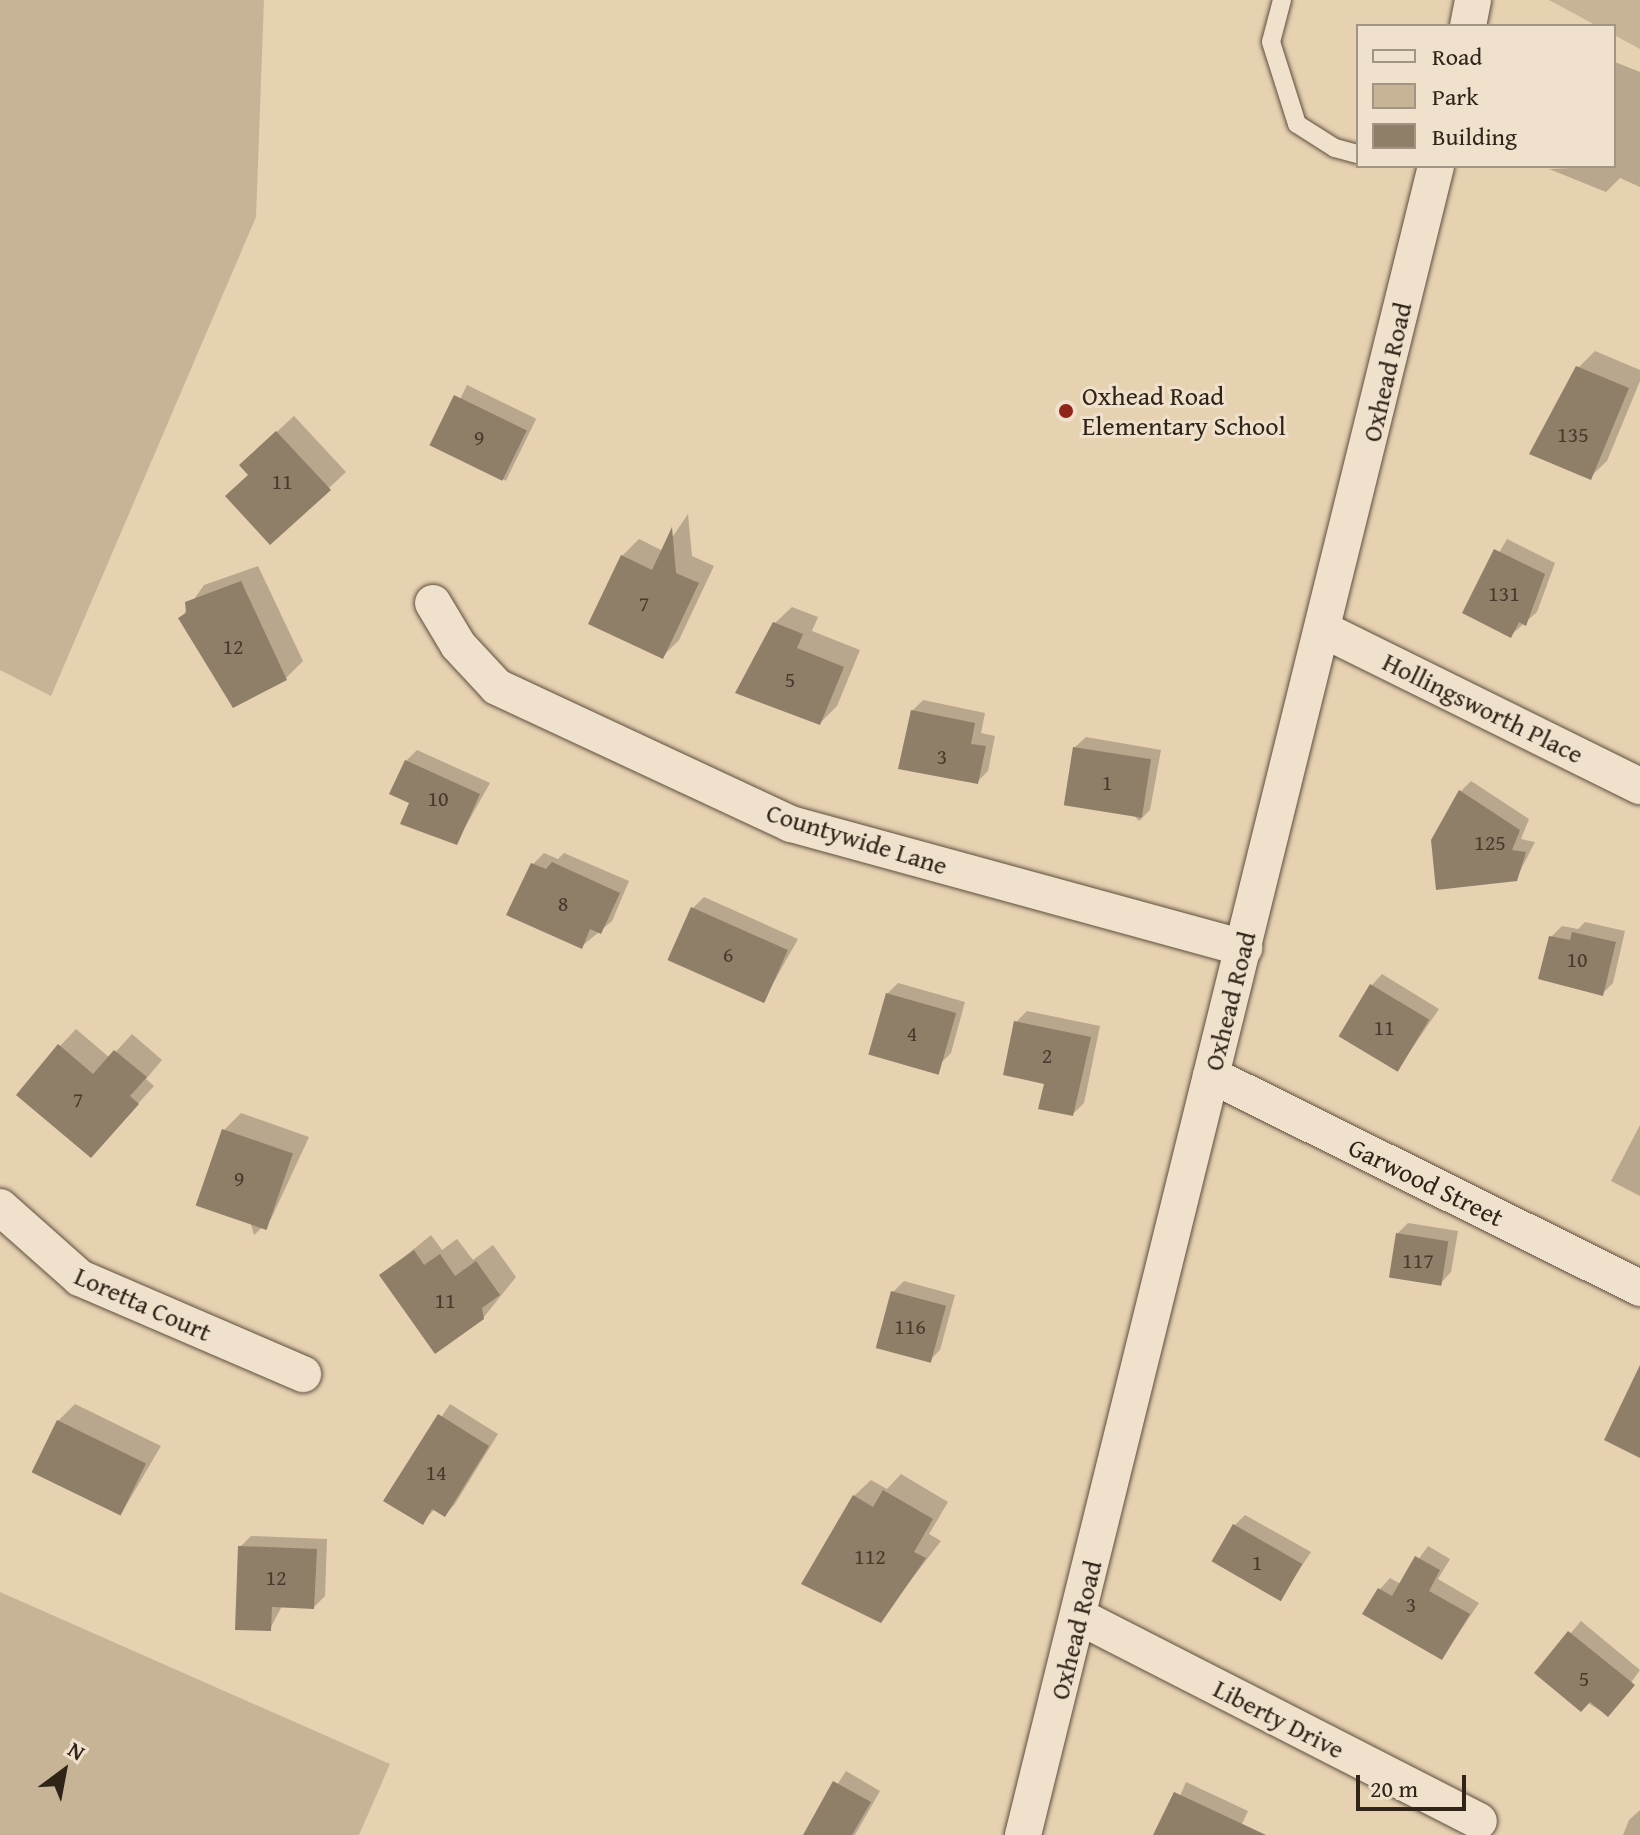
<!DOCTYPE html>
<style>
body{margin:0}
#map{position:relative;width:1640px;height:1835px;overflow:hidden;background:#e6d1b1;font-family:"Gentium Book Plus",serif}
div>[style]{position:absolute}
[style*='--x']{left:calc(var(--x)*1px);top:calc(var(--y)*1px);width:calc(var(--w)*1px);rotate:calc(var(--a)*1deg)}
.green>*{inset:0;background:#c7b497}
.shadow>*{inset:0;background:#0003;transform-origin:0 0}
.building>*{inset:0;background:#8f7e68;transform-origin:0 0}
.roads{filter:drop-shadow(0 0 2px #5e4f3f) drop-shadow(0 0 2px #5e4f3f)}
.lane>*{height:18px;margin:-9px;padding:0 9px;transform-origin:9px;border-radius:9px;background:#efe1cc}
.street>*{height:36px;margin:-18px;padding:0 18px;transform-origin:18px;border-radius:18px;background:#efe1cc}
.dots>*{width:22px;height:22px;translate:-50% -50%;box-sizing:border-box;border:4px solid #efe1cc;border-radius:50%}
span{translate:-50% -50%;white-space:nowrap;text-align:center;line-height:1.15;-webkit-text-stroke:6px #efe1cc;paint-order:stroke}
.number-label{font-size:22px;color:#483a2d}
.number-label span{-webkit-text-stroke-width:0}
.street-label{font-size:26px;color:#302419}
.poi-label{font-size:26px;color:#302419}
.left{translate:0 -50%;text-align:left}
.legend{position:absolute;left:1356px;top:24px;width:260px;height:144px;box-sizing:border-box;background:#efe1cc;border:2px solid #a39584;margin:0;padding:10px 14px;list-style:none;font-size:24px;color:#302419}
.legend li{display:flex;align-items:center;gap:16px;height:40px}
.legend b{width:40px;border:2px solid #a39584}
.north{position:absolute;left:24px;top:1731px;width:80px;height:80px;-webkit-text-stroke:6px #efe1cc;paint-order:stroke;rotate:32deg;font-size:22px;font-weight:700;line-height:32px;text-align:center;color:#302419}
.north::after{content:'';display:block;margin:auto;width:28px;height:36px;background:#302419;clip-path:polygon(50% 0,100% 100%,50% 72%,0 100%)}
.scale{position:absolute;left:1356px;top:1775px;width:110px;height:36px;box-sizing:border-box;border:4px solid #302419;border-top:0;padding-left:10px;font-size:24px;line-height:28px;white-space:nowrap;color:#302419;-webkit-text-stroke:6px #efe1cc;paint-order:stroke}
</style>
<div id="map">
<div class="green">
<div style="clip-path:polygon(0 0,264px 0,256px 217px,51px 696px,0 670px)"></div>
<div style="clip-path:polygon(1549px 0,1640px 0,1640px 49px,1614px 35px,1614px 26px,1597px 26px)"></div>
<div style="clip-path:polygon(0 1592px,390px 1764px,359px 1835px,0 1835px)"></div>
</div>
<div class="shadow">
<div style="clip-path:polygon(1615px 62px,1640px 72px,1640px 187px,1620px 178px,1606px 192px,1549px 169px,1614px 166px)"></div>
<div style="clip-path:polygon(1595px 351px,1640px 370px,1640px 381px,1607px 461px,1590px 477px,1578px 368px)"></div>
<div style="left:467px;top:385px;width:77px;height:69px;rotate:26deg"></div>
<div style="clip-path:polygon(294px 416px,346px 472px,329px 488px,250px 474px,258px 449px)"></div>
<div style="clip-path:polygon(688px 514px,692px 556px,714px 566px,679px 640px,663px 656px,622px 556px,639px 539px,663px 551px)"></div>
<div style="clip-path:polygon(1507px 539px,1555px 563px,1537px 612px,1511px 635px,1465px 612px)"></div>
<div style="clip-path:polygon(258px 566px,303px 661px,286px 678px,181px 618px,204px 585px)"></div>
<div style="clip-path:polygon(792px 607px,818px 617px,812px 631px,860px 650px,837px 706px,820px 723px,775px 623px)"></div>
<div style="clip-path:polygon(923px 700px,985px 713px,981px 733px,995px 736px,988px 771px,977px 782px,912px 711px)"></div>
<div style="clip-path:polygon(1086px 737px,1161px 750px,1150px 810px,1139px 821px,1074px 748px)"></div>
<div style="clip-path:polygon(417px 750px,490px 783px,456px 843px,412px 802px,406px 761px)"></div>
<div style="clip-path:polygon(1471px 781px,1529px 819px,1521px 839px,1535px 842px,1516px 879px,1460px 792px)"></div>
<div style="clip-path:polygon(544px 853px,558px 859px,564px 853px,629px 881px,612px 921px,581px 947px,533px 864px)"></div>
<div style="clip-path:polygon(704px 897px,798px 939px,766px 996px,693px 908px)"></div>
<div style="clip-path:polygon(1585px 922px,1625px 931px,1613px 983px,1602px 994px,1551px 937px,1562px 926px,1578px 929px)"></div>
<div style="clip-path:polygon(1382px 974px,1439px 1009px,1397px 1070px,1372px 985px)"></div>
<div style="clip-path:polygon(898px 983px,965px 1002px,951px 1053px,940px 1064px,871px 1053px,887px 994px)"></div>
<div style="clip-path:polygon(1027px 1011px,1100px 1026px,1084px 1103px,1073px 1114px,1046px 1082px,1016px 1022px)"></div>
<div style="clip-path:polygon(76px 1029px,110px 1058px,132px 1034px,162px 1060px,146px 1079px,154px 1086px,107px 1138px,60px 1046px)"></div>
<div style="clip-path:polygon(241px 1113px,309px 1137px,271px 1219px,254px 1235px,224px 1130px)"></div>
<div style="clip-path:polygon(1640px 1125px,1640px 1196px,1611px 1181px)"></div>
<div style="clip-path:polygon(1408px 1223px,1458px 1231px,1451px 1272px,1440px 1284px,1397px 1234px)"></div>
<div style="clip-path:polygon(431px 1235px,442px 1250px,457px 1239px,473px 1260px,493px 1245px,516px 1277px,483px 1318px,382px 1275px)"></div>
<div style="clip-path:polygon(904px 1281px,955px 1295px,940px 1350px,929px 1361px,893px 1292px)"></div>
<div style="clip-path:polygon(75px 1404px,161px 1446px,121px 1514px,58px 1421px)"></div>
<div style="clip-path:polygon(450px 1404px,498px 1434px,455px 1504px,445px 1515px,435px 1509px,422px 1522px,386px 1500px)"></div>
<div style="clip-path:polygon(901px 1474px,948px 1502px,929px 1534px,941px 1541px,880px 1620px,854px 1496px,871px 1480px,887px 1489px)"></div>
<div style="clip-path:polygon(1245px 1515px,1311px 1552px,1280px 1599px,1234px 1526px)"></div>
<div style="clip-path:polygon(251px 1536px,327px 1539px,325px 1596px,314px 1607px,282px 1606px,270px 1629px,240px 1547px)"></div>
<div style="clip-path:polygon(1428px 1546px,1450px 1559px,1438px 1579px,1479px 1603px,1442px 1658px,1380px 1589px,1390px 1578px,1401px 1584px)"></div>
<div style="clip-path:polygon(1581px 1621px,1640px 1670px,1608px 1715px,1537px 1673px)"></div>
<div style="clip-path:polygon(846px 1771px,880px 1791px,855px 1835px,805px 1835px)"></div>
<div style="clip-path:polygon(1186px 1782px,1248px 1811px,1237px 1835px,1163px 1835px)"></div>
<div style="clip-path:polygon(1640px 1810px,1640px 1835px,1623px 1835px,1629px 1820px)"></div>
</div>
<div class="building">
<div style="clip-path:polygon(1576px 366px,1629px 388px,1591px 480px,1529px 454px)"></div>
<div style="left:454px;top:395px;width:81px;height:56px;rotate:26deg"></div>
<div style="clip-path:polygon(276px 431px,331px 490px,270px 545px,225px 496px,248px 475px,239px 465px)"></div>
<div style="clip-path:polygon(672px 527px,676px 573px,699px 583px,663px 659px,588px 624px,621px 555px,652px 570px)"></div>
<div style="clip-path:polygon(1494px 549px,1545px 574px,1526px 626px,1519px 622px,1511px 638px,1462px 613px)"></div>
<div style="clip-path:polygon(241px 581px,287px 680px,233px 708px,178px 618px,186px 613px,185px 602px)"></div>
<div style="clip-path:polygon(773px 622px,803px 634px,797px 648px,844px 667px,820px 725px,735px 693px)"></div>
<div style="clip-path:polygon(911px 710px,975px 723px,971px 744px,986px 746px,978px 784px,898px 769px)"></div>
<div style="left:1073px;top:747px;width:79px;height:59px;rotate:9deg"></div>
<div style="clip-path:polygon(405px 760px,480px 794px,457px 845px,400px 824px,409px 803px,389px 794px)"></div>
<div style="clip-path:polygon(1459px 790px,1520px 830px,1512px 850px,1526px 852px,1517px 881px,1436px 890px,1431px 840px)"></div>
<div style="clip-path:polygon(552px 862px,620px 893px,601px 934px,590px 929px,582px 949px,506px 915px,531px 863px,546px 869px)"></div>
<div style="left:691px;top:907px;width:106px;height:58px;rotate:24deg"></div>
<div style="clip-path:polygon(1572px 932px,1616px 942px,1603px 996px,1538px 979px,1549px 936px,1570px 940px)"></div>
<div style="left:1370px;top:984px;width:69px;height:61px;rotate:31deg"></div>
<div style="left:886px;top:993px;width:73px;height:64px;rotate:16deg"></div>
<div style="clip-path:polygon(1014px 1021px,1091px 1037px,1073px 1116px,1038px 1109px,1044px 1084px,1003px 1075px)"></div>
<div style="clip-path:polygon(58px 1044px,93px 1074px,114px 1050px,147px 1077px,130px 1096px,139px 1104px,91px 1158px,16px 1095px)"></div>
<div style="left:222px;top:1129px;width:75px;height:81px;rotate:19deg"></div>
<div style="left:1396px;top:1233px;width:53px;height:45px;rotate:9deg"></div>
<div style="clip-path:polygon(414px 1250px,424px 1265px,440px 1254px,455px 1276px,476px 1261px,500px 1295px,482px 1308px,484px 1319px,435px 1354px,379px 1275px)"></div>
<div style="left:891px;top:1291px;width:57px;height:59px;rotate:15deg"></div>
<div style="clip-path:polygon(1640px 1365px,1640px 1458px,1604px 1440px)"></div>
<div style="clip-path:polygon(438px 1414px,489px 1446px,445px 1517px,432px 1509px,423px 1525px,383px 1501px)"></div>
<div style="left:57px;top:1420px;width:99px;height:58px;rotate:26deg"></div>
<div style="clip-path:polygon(883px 1490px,933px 1519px,914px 1552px,926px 1558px,881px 1623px,801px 1584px,853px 1495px,873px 1507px)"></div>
<div style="left:1233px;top:1524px;width:80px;height:43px;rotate:30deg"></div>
<div style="clip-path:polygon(238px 1546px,317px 1549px,314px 1609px,272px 1607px,271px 1631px,235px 1630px)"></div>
<div style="clip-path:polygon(1415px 1556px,1440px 1570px,1429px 1591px,1470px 1614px,1442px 1660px,1362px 1614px,1378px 1588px,1392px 1596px)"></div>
<div style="clip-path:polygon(1568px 1631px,1635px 1685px,1608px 1717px,1590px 1702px,1581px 1712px,1534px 1673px)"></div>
<div style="clip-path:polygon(833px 1781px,871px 1802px,852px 1835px,803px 1835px)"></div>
<div style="clip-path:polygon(1174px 1792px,1266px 1835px,1153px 1835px)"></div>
</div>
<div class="roads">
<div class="lane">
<div style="--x:1282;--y:0;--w:43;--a:104.7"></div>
<div style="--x:1271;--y:42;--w:86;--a:72.4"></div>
<div style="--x:1297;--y:124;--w:45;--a:32.3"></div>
<div style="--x:1335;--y:148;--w:24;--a:15"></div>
</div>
<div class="street">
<div style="--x:1468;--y:26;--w:26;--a:-79"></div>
<div style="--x:433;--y:603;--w:49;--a:59.2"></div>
<div style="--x:458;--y:645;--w:57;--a:47.1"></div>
<div style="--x:497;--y:687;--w:324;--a:25"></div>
<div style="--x:791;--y:824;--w:470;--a:15.3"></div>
<div style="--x:1326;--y:631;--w:350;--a:26.3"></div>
<div style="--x:1211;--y:1075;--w:479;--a:26.4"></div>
<div style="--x:0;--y:1207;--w:107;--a:41.6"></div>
<div style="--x:80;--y:1278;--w:243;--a:23.3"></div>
<div style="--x:1080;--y:1617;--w:448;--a:27.1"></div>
<div style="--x:1023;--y:1835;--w:1719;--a:-76.1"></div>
</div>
</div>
<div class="dots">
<div style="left:1066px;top:411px;background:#8f2418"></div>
</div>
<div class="number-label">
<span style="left:1573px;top:435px">135</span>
<span style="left:479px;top:438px">9</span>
<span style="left:282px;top:482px">11</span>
<span style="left:1504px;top:594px">131</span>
<span style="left:644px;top:604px">7</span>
<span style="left:233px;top:647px">12</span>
<span style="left:790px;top:680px">5</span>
<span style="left:942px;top:757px">3</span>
<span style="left:1107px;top:783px">1</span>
<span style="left:438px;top:799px">10</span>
<span style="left:1490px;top:843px">125</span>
<span style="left:563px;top:904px">8</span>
<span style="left:728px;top:955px">6</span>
<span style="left:1577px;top:960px">10</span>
<span style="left:1384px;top:1028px">11</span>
<span style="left:912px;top:1034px">4</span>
<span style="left:1047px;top:1056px">2</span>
<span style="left:78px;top:1100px">7</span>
<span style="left:239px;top:1179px">9</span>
<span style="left:1418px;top:1261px">117</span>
<span style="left:445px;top:1301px">11</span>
<span style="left:910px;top:1327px">116</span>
<span style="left:436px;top:1473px">14</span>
<span style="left:870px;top:1557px">112</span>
<span style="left:1257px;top:1563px">1</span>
<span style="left:276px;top:1578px">12</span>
<span style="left:1411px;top:1605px">3</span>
<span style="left:1584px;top:1679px">5</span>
</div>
<div class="street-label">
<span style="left:1387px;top:372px;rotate:-77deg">Oxhead Road</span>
<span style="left:1483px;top:708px;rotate:26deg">Hollingsworth Place</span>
<span style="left:857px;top:839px;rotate:17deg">Countywide Lane</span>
<span style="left:1230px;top:1001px;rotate:-76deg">Oxhead Road</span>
<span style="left:1426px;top:1182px;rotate:26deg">Garwood Street</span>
<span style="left:143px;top:1304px;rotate:24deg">Loretta Court</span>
<span style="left:1076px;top:1630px;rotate:-76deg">Oxhead Road</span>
<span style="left:1279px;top:1719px;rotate:27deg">Liberty Drive</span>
</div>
<div class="poi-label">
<span class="left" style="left:1082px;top:411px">Oxhead Road<br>Elementary School</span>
</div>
<ul class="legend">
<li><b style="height:10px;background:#efe1cc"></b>Road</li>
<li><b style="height:22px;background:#c7b497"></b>Park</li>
<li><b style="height:22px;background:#8f7e68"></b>Building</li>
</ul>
<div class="north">N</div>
<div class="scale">20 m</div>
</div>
